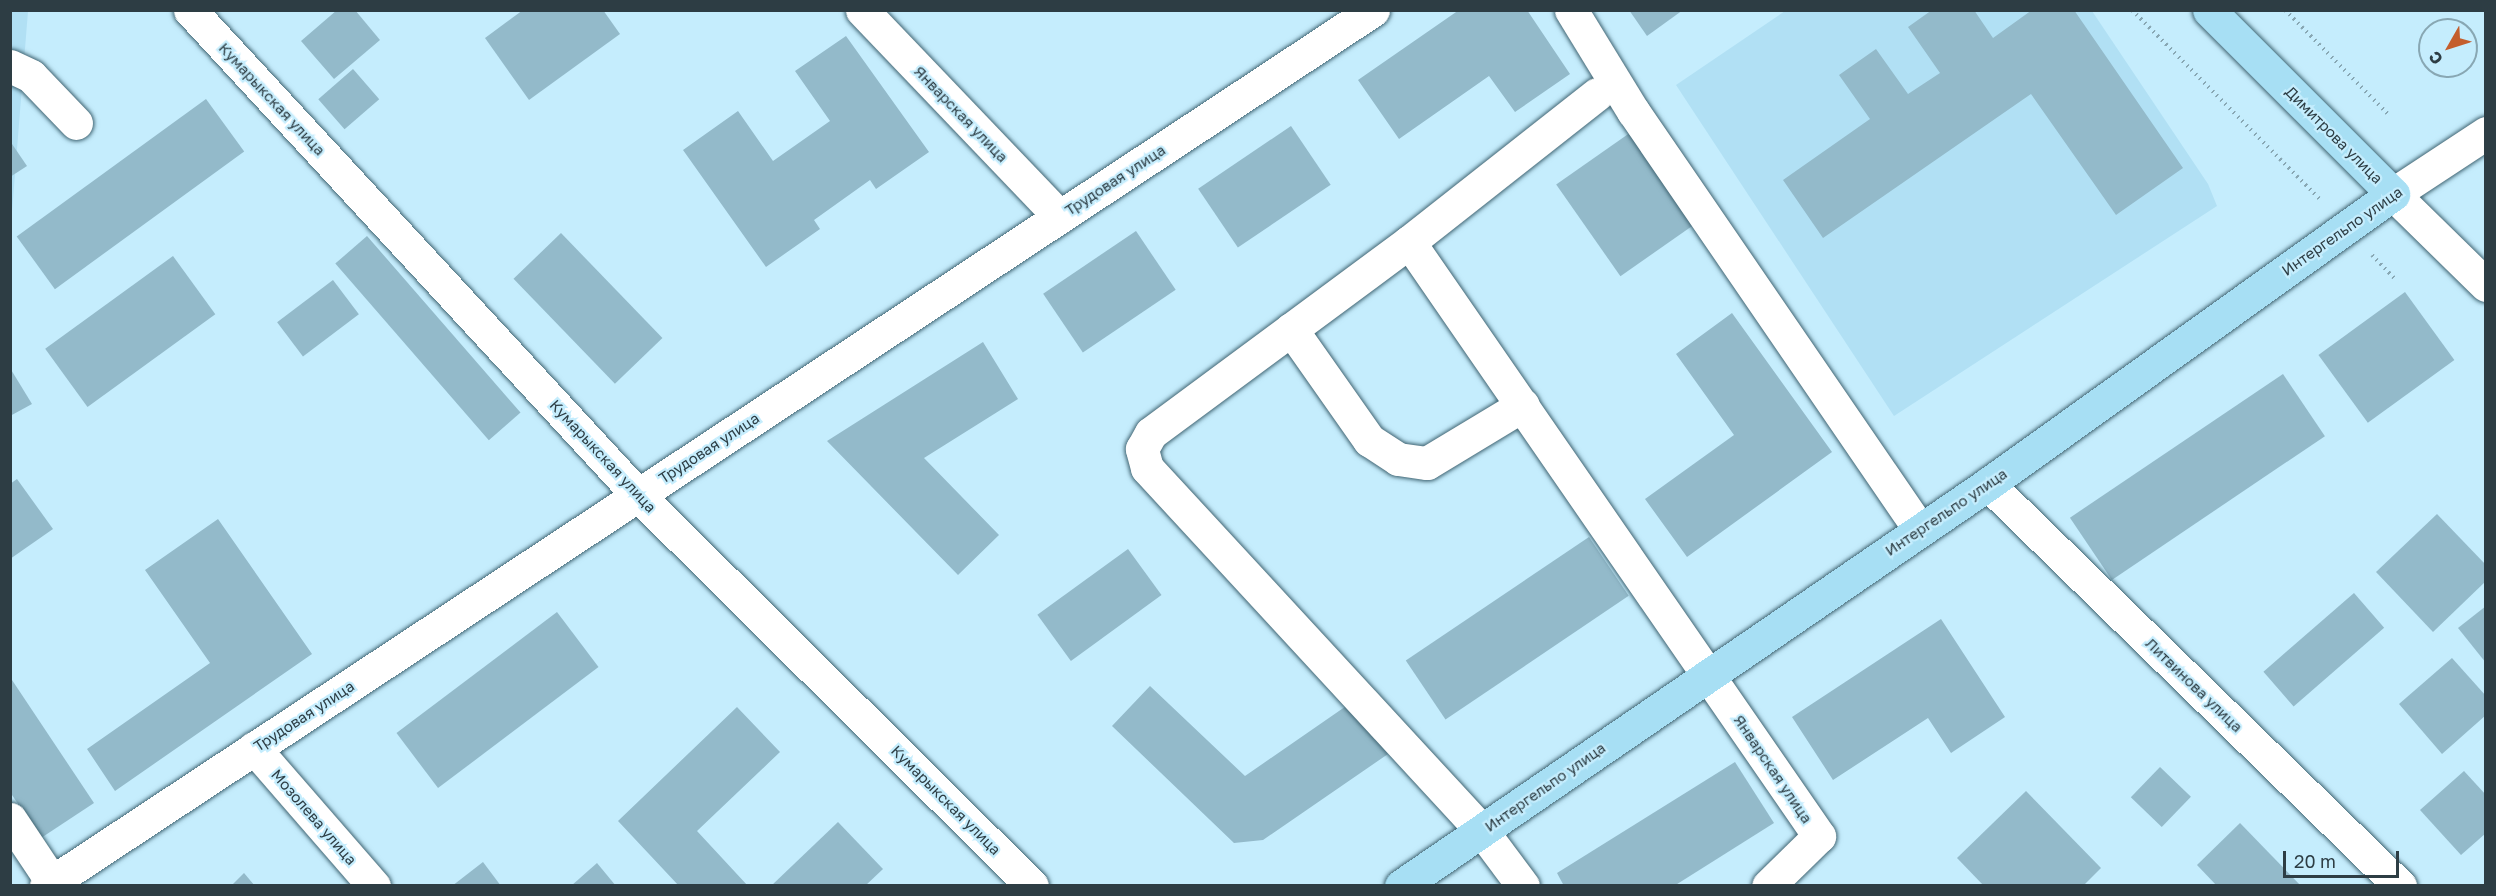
<!DOCTYPE html>
<meta charset="utf-8">
<style>
body{margin:0}
#map{position:relative;width:2496px;height:896px;overflow:hidden;background:#c5edfd;font-family:"Golos Text",sans-serif}
div>[style]{position:absolute}
[style*='--x']{left:calc(var(--x)*1px);top:calc(var(--y)*1px);width:calc(var(--w)*1px);rotate:calc(var(--a)*1deg)}
.built>*{inset:0;background:#b1e0f4}
.building>*{inset:0;background:#93baca;transform-origin:0 0}
.path>*{height:4px;margin-top:-2px;transform-origin:0;background:repeating-linear-gradient(90deg,#88a7b3 0 1.5px,transparent 0 6px)}
.roads{filter:drop-shadow(0 0 2px #416573) drop-shadow(0 0 2px #416573)}
.minor>*{height:33px;margin:-16.5px;padding:0 16.5px;transform-origin:16.5px;border-radius:16.5px;background:#fff}
.major>*{height:33px;margin:-16.5px;padding:0 16.5px;transform-origin:16.5px;border-radius:16.5px;background:#a7dff4}
span{translate:-50% -50%;white-space:nowrap;text-align:center;line-height:1.15;-webkit-text-stroke:4.5px #c5edfd;paint-order:stroke}
.street-label{font-size:15px;color:#2d3d44}
.frame{position:absolute;inset:0;border:12px solid #2d3d44;pointer-events:none}
.north{position:absolute;left:2418px;top:18px;width:60px;height:60px;box-sizing:border-box;background:#c5edfd;border:2px solid #88a7b3;border-radius:50%;rotate:231deg;font-size:16px;font-weight:700;line-height:24px;text-align:center;color:#2d3d44}
.north::after{content:'';display:block;margin:auto;width:21px;height:27px;background:#c45e2d;clip-path:polygon(50% 0,100% 100%,50% 72%,0 100%)}
.scale{position:absolute;left:2283px;top:851px;width:116px;height:27px;box-sizing:border-box;border:3px solid #2d3d44;border-top:0;padding-left:8px;font-size:18px;line-height:21px;white-space:nowrap;color:#2d3d44;-webkit-text-stroke:4px #c5edfd;paint-order:stroke}
</style>
<div id="map">
<div class="built">
<div style="clip-path:polygon(11px 11px,28px 11px,11px 224px)"></div>
<div style="clip-path:polygon(1785px 11px,2092px 11px,2208px 184px,2217px 206px,1894px 416px,1676px 85px)"></div>
</div>
<div class="building">
<div style="clip-path:polygon(337px 10px,355px 10px,380px 40px,334px 79px,301px 41px)"></div>
<div style="clip-path:polygon(523px 10px,603px 10px,620px 34px,529px 100px,485px 38px)"></div>
<div style="clip-path:polygon(1459px 10px,1527px 10px,1570px 74px,1515px 112px,1489px 76px,1399px 139px,1358px 80px)"></div>
<div style="clip-path:polygon(1629px 10px,1683px 10px,1647px 36px)"></div>
<div style="clip-path:polygon(1932px 10px,1974px 10px,1993px 38px,2032px 10px,2074px 10px,2183px 168px,2116px 215px,2031px 94px,1823px 238px,1783px 180px,1870px 119px,1839px 75px,1876px 49px,1908px 94px,1940px 73px,1908px 27px)"></div>
<div style="clip-path:polygon(846px 36px,929px 152px,876px 189px,870px 180px,814px 220px,820px 229px,766px 267px,683px 150px,738px 111px,773px 161px,830px 121px,795px 71px)"></div>
<div style="left:353px;top:69px;width:40px;height:46px;rotate:49deg"></div>
<div style="left:206px;top:99px;width:65px;height:234px;rotate:54deg"></div>
<div style="left:1291px;top:126px;width:71px;height:112px;rotate:56deg"></div>
<div style="left:1634px;top:130px;width:112px;height:95px;rotate:55deg"></div>
<div style="clip-path:polygon(10px 141px,27px 166px,10px 177px)"></div>
<div style="left:1136px;top:231px;width:71px;height:112px;rotate:56deg"></div>
<div style="left:561px;top:233px;width:146px;height:66px;rotate:46deg"></div>
<div style="left:367px;top:236px;width:234px;height:42px;rotate:49deg"></div>
<div style="left:173px;top:256px;width:72px;height:158px;rotate:54deg"></div>
<div style="left:333px;top:280px;width:43px;height:70px;rotate:53deg"></div>
<div style="left:2405px;top:292px;width:84px;height:107px;rotate:54deg"></div>
<div style="clip-path:polygon(1732px 313px,1832px 452px,1687px 557px,1645px 499px,1734px 435px,1676px 354px)"></div>
<div style="clip-path:polygon(983px 342px,1018px 399px,924px 458px,999px 535px,958px 575px,827px 441px)"></div>
<div style="clip-path:polygon(10px 368px,32px 404px,10px 416px)"></div>
<div style="left:2283px;top:374px;width:75px;height:257px;rotate:56deg"></div>
<div style="clip-path:polygon(17px 479px,53px 529px,10px 559px,10px 484px)"></div>
<div style="clip-path:polygon(2437px 514px,2486px 565px,2486px 581px,2433px 632px,2376px 572px)"></div>
<div style="clip-path:polygon(218px 519px,312px 654px,115px 791px,87px 749px,210px 663px,145px 570px)"></div>
<div style="left:1589px;top:537px;width:71px;height:221px;rotate:56deg"></div>
<div style="left:1128px;top:549px;width:57px;height:112px;rotate:54deg"></div>
<div style="left:2354px;top:593px;width:46px;height:120px;rotate:49deg"></div>
<div style="clip-path:polygon(2486px 606px,2486px 663px,2458px 628px)"></div>
<div style="left:557px;top:612px;width:69px;height:201px;rotate:53deg"></div>
<div style="clip-path:polygon(1941px 619px,2005px 717px,1951px 753px,1928px 718px,1833px 780px,1792px 717px)"></div>
<div style="clip-path:polygon(2452px 658px,2486px 696px,2486px 715px,2442px 754px,2399px 704px)"></div>
<div style="clip-path:polygon(10px 677px,94px 803px,41px 838px,10px 792px)"></div>
<div style="clip-path:polygon(1150px 686px,1245px 776px,1352px 702px,1388px 754px,1263px 840px,1234px 843px,1112px 726px)"></div>
<div style="clip-path:polygon(737px 707px,780px 752px,697px 831px,748px 886px,679px 886px,618px 821px)"></div>
<div style="clip-path:polygon(1735px 762px,1774px 823px,1674px 886px,1564px 886px,1557px 873px)"></div>
<div style="left:2160px;top:767px;width:43px;height:42px;rotate:44deg"></div>
<div style="clip-path:polygon(2464px 771px,2486px 795px,2486px 833px,2461px 855px,2420px 810px)"></div>
<div style="clip-path:polygon(2026px 791px,2101px 868px,2083px 886px,1984px 886px,1957px 858px)"></div>
<div style="clip-path:polygon(838px 822px,883px 869px,865px 886px,771px 886px)"></div>
<div style="clip-path:polygon(2240px 823px,2301px 886px,2217px 886px,2197px 865px)"></div>
<div style="clip-path:polygon(483px 862px,501px 886px,452px 886px)"></div>
<div style="clip-path:polygon(597px 863px,616px 886px,571px 886px)"></div>
<div style="clip-path:polygon(244px 873px,255px 886px,231px 886px)"></div>
</div>
<div class="path">
<div style="--x:2132;--y:10;--w:269;--a:45.2"></div>
<div style="--x:2285;--y:10;--w:146;--a:45.3"></div>
<div style="--x:2372;--y:255;--w:32;--a:46"></div>
</div>
<div class="roads">
<div class="minor">
<div style="--x:190;--y:10;--w:660;--a:47.27"></div>
<div style="--x:638;--y:495;--w:555;--a:44.78"></div>
<div style="--x:862;--y:10;--w:286;--a:46.3"></div>
<div style="--x:1571;--y:10;--w:119;--a:58.5"></div>
<div style="--x:1633;--y:111;--w:508;--a:55.59"></div>
<div style="--x:10;--y:66;--w:23;--a:25"></div>
<div style="--x:31;--y:76;--w:65;--a:46.2"></div>
<div style="--x:2486;--y:133;--w:111;--a:146.7"></div>
<div style="--x:2393;--y:194;--w:130;--a:44.4"></div>
<div style="--x:1409;--y:242;--w:722;--a:55.39"></div>
<div style="--x:1819;--y:836;--w:71;--a:135.6"></div>
<div style="--x:1291;--y:329;--w:136;--a:54.9"></div>
<div style="--x:1369;--y:440;--w:35;--a:33"></div>
<div style="--x:1398;--y:459;--w:29;--a:8"></div>
<div style="--x:1427;--y:463;--w:112;--a:-31.1"></div>
<div style="--x:1988;--y:484;--w:576;--a:44.3"></div>
<div style="--x:254;--y:748;--w:183;--a:49"></div>
<div style="--x:10;--y:819;--w:76;--a:56.3"></div>
<div style="--x:46;--y:886;--w:1590;--a:-33.43"></div>
<div style="--x:1523;--y:886;--w:69;--a:-126.7"></div>
<div style="--x:1482;--y:831;--w:494;--a:-132.7"></div>
<div style="--x:1147;--y:468;--w:20;--a:-105"></div>
<div style="--x:1142;--y:449;--w:18;--a:-61"></div>
<div style="--x:1151;--y:433;--w:321;--a:-36.5"></div>
<div style="--x:1409;--y:242;--w:239;--a:-38.2"></div>
</div>
<div class="major">
<div style="--x:1401;--y:886;--w:711;--a:-34.4"></div>
<div style="--x:1988;--y:484;--w:498;--a:-35.6"></div>
<div style="--x:2393;--y:194;--w:260;--a:-135"></div>
</div>
</div>
<div class="street-label">
<span style="left:272px;top:99px;rotate:47deg">Кумарыкская улица</span>
<span style="left:961px;top:114px;rotate:46deg">Январская улица</span>
<span style="left:2334px;top:135px;rotate:45deg">Димитрова улица</span>
<span style="left:1115px;top:180px;rotate:-33deg">Трудовая улица</span>
<span style="left:2342px;top:231px;rotate:-35deg">Интергельпо улица</span>
<span style="left:709px;top:448px;rotate:-33deg">Трудовая улица</span>
<span style="left:603px;top:456px;rotate:47deg">Кумарыкская улица</span>
<span style="left:1946px;top:512px;rotate:-34deg">Интергельпо улица</span>
<span style="left:2194px;top:685px;rotate:44deg">Литвинова улица</span>
<span style="left:304px;top:716px;rotate:-33deg">Трудовая улица</span>
<span style="left:1773px;top:769px;rotate:56deg">Январская улица</span>
<span style="left:1545px;top:787px;rotate:-35deg">Интергельпо улица</span>
<span style="left:946px;top:800px;rotate:45deg">Кумарыкская улица</span>
<span style="left:314px;top:817px;rotate:49deg">Мозолева улица</span>
</div>
<div class="frame"></div>
<div class="north">С</div>
<div class="scale">20 m</div>
</div>
